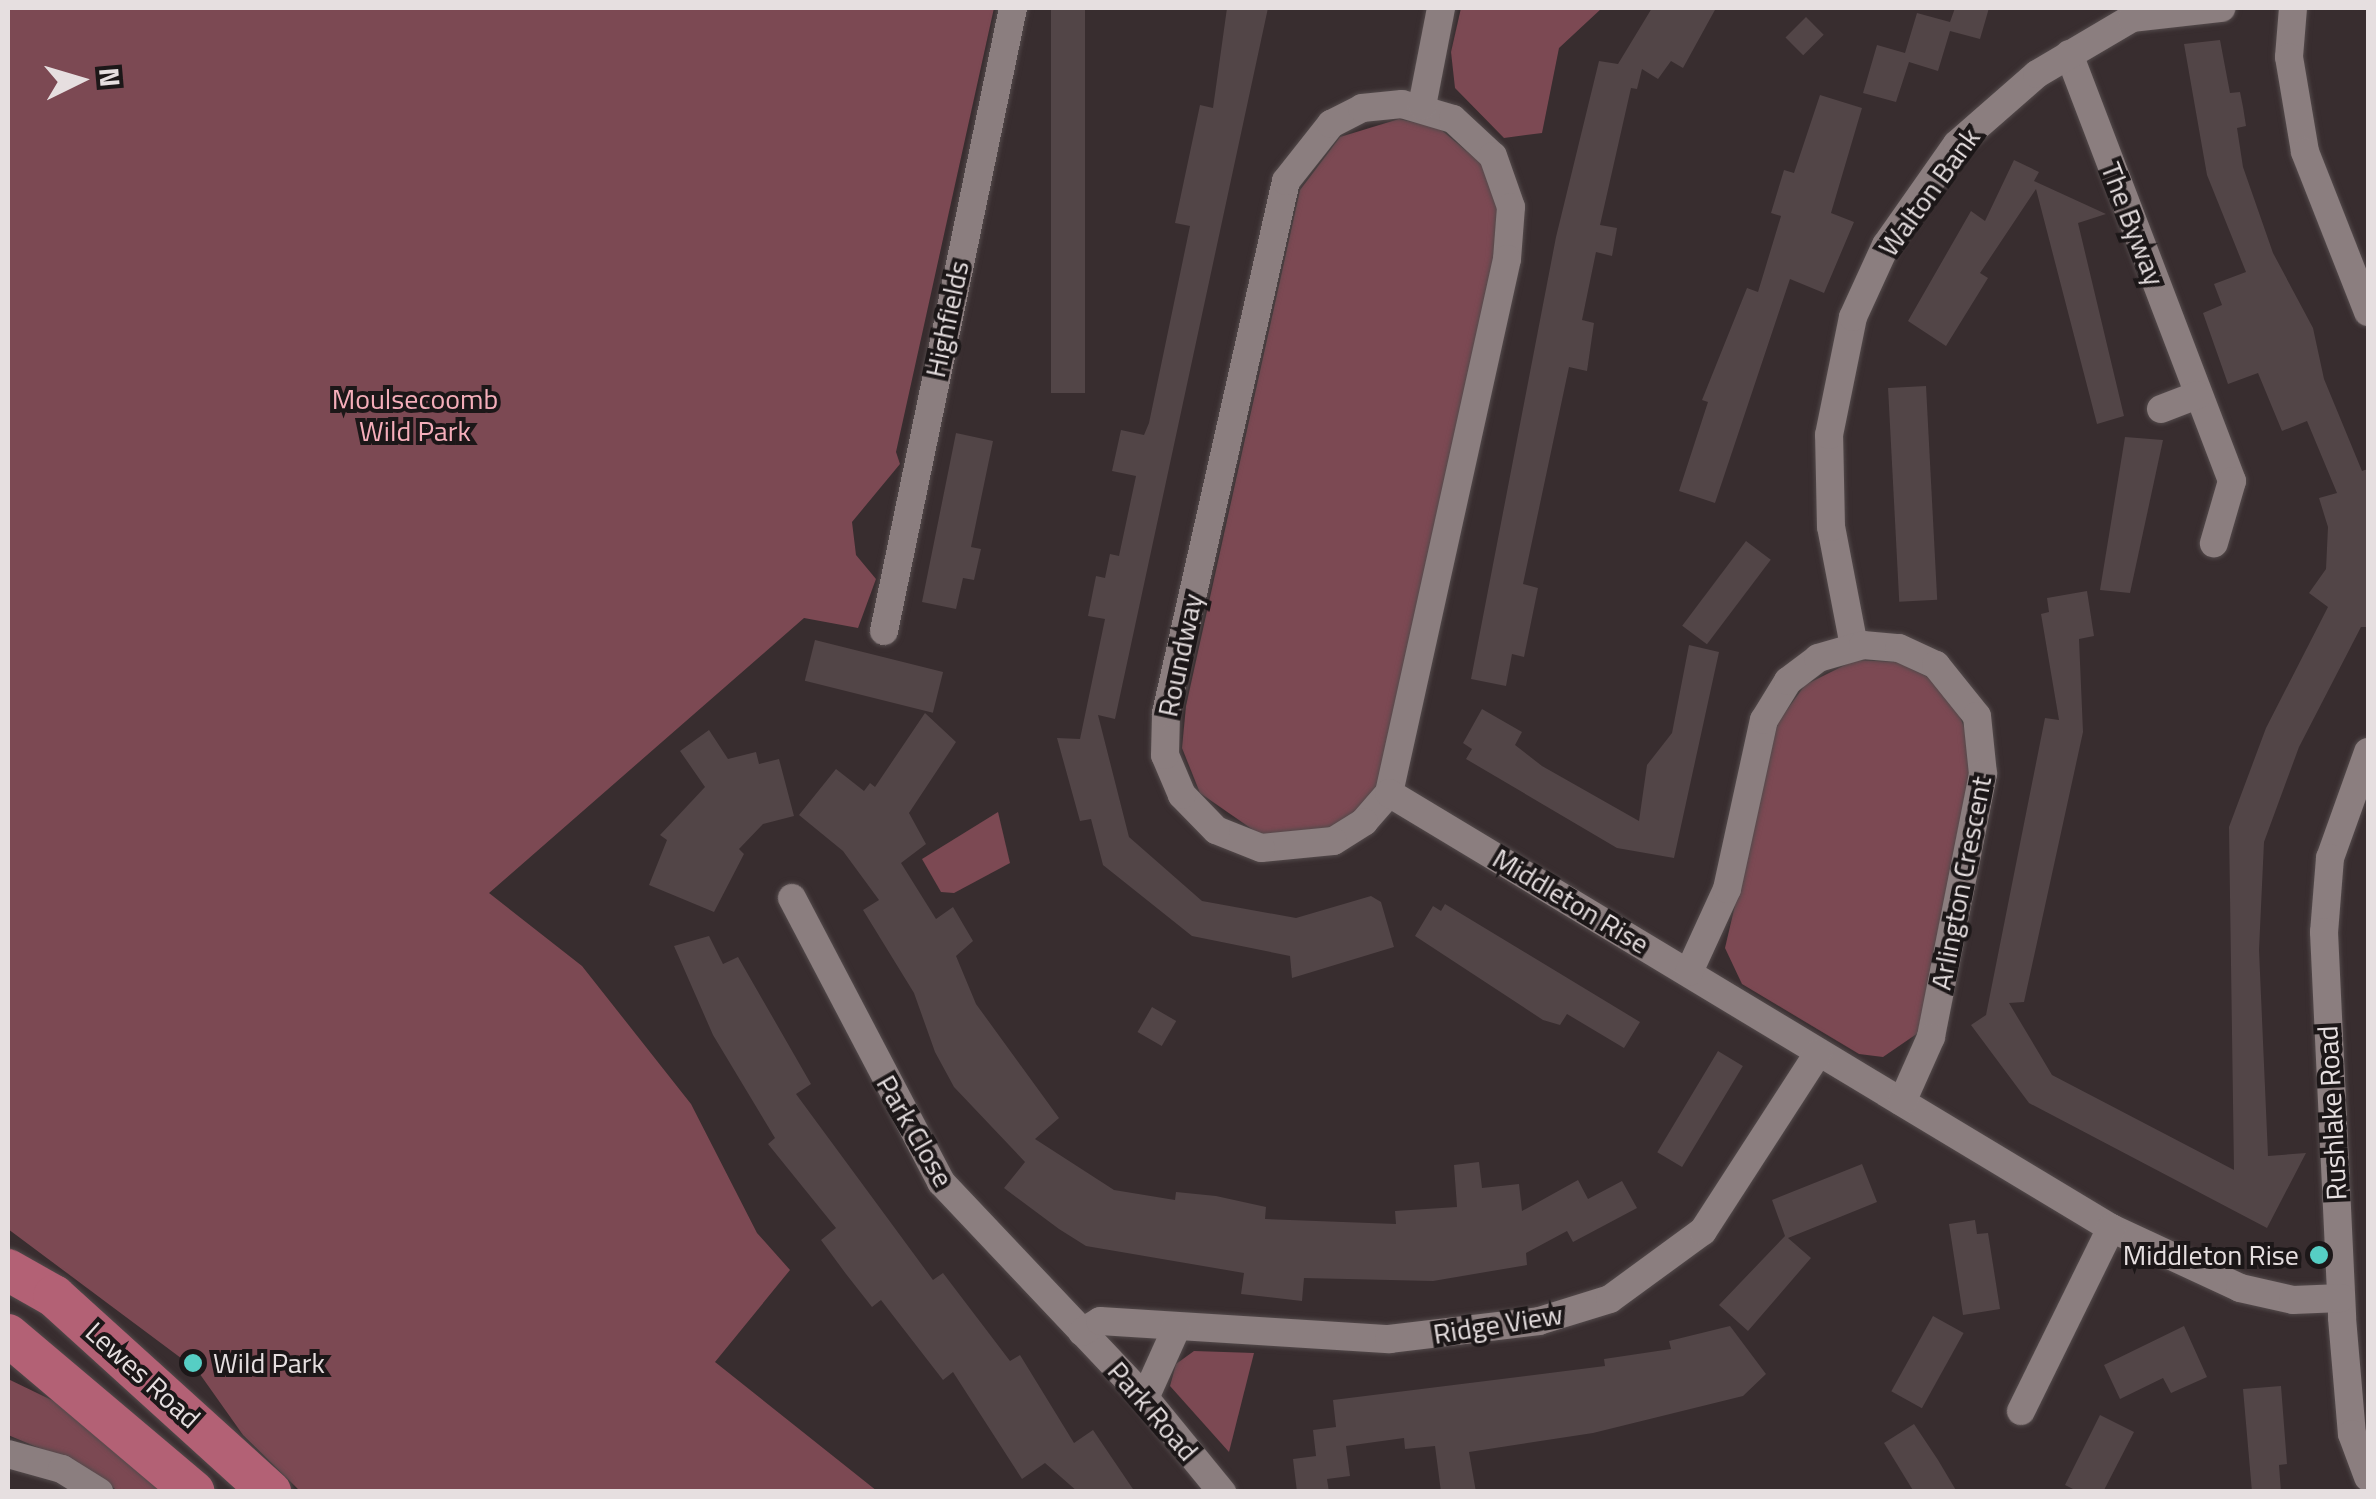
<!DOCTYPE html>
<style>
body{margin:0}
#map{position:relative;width:2376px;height:1499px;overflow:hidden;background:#382d2f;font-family:"Titillium Web",sans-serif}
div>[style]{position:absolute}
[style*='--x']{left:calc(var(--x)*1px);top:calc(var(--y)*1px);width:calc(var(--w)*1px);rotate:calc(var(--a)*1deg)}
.green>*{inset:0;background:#7c4953}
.building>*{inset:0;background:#524547;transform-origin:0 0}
.roads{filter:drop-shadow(0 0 2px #534a4b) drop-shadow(0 0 2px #534a4b)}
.minor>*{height:28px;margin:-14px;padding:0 14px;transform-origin:14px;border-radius:14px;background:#8b7e7f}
.primary>*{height:42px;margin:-21px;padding:0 21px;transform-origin:21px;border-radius:21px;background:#b36175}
.dots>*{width:28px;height:28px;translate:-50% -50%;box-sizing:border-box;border:5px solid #1c1718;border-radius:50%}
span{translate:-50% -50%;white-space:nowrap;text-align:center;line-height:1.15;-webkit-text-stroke:8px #1c1718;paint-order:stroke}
.street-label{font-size:28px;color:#e6dfe0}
.park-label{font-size:28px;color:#f5aeba}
.poi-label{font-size:28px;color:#e6dfe0}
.right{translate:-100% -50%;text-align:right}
.left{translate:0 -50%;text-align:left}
.frame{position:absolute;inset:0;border:10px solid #e6dfe0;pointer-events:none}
.north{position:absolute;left:30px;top:30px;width:100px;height:100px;-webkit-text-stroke:8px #1c1718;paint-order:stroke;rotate:85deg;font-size:28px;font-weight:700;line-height:40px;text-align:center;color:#e6dfe0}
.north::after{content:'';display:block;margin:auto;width:35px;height:45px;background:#e6dfe0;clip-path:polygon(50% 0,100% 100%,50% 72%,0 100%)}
</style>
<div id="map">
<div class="green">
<div style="clip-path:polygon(8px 8px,994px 8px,896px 452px,900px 464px,852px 522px,856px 555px,876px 579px,858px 628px,804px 618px,489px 893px,582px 966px,691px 1104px,757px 1233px,790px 1270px,715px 1362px,877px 1491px,300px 1491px,243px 1435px,197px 1370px,8px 1229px)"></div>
<div style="clip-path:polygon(1461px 8px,1602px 8px,1559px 48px,1542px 133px,1504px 138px,1455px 88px,1451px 52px)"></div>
<div style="clip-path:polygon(1399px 119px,1439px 128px,1482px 164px,1499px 213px,1495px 253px,1379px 786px,1352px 816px,1319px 833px,1259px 834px,1200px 793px,1182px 748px,1186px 706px,1300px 190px,1340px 137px)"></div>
<div style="clip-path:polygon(1855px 660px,1897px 662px,1928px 677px,1956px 707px,1968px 737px,1970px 771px,1918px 1033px,1883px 1057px,1859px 1054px,1742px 984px,1725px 948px,1778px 722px,1805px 685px)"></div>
<div style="clip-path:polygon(998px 812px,1010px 863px,954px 893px,941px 892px,922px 859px)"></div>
<div style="clip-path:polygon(1194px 1351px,1254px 1353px,1229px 1452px,1170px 1386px,1176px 1364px)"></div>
<div style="clip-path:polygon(8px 1379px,64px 1406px,164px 1491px,118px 1491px,82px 1466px,8px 1435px)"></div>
</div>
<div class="building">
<div style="left:1051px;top:8px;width:34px;height:385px"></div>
<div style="clip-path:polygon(1227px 8px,1268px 8px,1115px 719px,1098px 715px,1129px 837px,1202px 901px,1296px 918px,1371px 896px,1381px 902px,1394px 947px,1292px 978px,1290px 956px,1192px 936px,1103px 865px,1091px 819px,1080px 821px,1057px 738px,1080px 739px,1105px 619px,1088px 616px,1096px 576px,1105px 578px,1110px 554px,1119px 556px,1136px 476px,1112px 471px,1121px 430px,1144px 435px,1149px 423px,1190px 226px,1175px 223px,1200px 105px,1213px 108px)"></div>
<div style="clip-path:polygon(1652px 8px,1716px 8px,1683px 68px,1671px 61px,1658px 79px,1642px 69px,1637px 89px,1631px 88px,1600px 225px,1617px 228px,1612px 256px,1596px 252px,1582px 320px,1594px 323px,1587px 371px,1569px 367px,1523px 584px,1538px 588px,1524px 657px,1512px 654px,1506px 686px,1471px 679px,1556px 237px,1599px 61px,1618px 64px)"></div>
<div style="clip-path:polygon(1955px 8px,1989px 8px,1980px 39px,1950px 31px,1938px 71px,1909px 62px,1896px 102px,1863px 93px,1877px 45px,1905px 53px,1917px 13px,1950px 22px)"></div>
<div style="left:1806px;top:17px;width:25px;height:29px;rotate:45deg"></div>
<div style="clip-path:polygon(2220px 40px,2230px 93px,2240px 92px,2243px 107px,2246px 126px,2237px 128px,2243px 167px,2273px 253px,2313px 328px,2324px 379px,2362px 471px,2368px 469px,2368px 627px,2361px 627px,2299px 747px,2264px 842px,2259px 950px,2268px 1156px,2306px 1153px,2267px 1228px,2029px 1103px,1971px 1025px,1986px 1015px,2045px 718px,2059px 720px,2041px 614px,2049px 612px,2047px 598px,2087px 591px,2094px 636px,2079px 639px,2083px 732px,2024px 1002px,2009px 1003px,2052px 1075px,2234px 1170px,2229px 827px,2266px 728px,2328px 607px,2309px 593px,2326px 569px,2328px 527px,2319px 498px,2337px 493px,2307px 421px,2282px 431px,2258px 373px,2228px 384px,2203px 313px,2222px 305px,2214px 284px,2246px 272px,2207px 175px,2184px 44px)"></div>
<div style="clip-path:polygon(1820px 95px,1862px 108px,1831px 213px,1854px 222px,1824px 293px,1790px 279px,1715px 503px,1679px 491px,1708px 402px,1702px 400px,1747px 288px,1758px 292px,1781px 216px,1771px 213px,1784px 170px,1794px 173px)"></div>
<div style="clip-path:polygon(2014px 160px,2039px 172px,2034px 181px,2106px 214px,2078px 223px,2124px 416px,2097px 424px,2036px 189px,1980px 273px,1988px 278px,1946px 346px,1908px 321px,1971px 211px,1985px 221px)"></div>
<div style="left:1926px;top:386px;width:214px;height:38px;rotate:87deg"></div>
<div style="clip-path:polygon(956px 433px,993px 441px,971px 547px,981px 549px,974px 580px,963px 578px,956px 609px,922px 602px)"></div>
<div style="clip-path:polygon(2125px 437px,2163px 440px,2130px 593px,2100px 590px)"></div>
<div style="left:1746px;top:541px;width:31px;height:106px;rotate:37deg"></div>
<div style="left:815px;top:640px;width:132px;height:42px;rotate:14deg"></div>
<div style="clip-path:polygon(1689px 645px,1719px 652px,1674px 858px,1617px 848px,1466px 759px,1472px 749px,1463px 743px,1482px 709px,1522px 732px,1515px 745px,1542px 766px,1639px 821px,1647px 765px,1672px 733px)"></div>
<div style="clip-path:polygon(925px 713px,956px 742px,909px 813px,926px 844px,901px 863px,936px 919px,953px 907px,973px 941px,956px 956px,976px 1004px,1059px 1118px,1035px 1139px,1114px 1190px,1175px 1200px,1176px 1192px,1216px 1196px,1266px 1207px,1265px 1219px,1396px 1224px,1395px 1211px,1457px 1207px,1454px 1165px,1479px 1162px,1482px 1188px,1519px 1184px,1522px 1211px,1578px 1180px,1588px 1199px,1622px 1181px,1637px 1208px,1573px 1242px,1567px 1231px,1526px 1253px,1527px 1265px,1433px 1281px,1304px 1278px,1302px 1301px,1241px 1294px,1244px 1273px,1086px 1246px,1059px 1229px,1004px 1188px,1025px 1162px,954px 1087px,935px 1052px,914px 993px,863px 910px,879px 900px,843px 851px,799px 815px,836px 769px,864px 791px,870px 783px,875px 787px)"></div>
<div style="clip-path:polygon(709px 730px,728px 759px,756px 752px,759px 764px,779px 759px,794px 816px,763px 824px,739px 849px,744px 854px,714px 912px,649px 885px,667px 840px,660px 835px,705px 787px,680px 751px)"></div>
<div style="clip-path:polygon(1445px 904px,1640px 1022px,1624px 1048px,1567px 1014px,1560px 1025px,1543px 1020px,1415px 936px,1433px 906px,1441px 911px)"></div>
<div style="clip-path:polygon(709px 936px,723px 964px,738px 957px,811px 1084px,796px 1094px,933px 1280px,943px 1273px,1010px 1361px,1020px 1355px,1074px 1443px,1093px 1430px,1135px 1492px,1078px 1492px,1045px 1463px,1022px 1479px,953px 1372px,943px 1380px,881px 1300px,872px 1307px,846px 1274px,821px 1240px,836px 1228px,768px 1144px,775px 1138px,713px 1035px,674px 946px)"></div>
<div style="left:1152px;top:1007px;width:28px;height:29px;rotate:30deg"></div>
<div style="left:1718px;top:1051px;width:29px;height:118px;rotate:31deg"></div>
<div style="clip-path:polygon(1862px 1164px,1877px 1202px,1788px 1238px,1811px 1258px,1748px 1331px,1719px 1305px,1785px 1236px,1772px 1200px)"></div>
<div style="clip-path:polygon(1975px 1220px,1977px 1234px,1988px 1233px,2000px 1309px,1963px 1315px,1949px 1224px)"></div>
<div style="left:1933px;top:1316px;width:35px;height:86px;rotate:29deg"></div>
<div style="clip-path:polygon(1730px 1326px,1766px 1374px,1743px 1396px,1593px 1433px,1469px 1452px,1476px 1492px,1441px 1492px,1435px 1446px,1405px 1449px,1404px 1438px,1346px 1446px,1350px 1476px,1327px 1479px,1329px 1492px,1297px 1492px,1293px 1459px,1316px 1456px,1313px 1430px,1336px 1427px,1333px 1400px,1605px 1366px,1604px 1359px,1671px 1349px,1669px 1341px)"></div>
<div style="clip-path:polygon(2184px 1326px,2207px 1377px,2171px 1393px,2163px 1378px,2120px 1399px,2104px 1365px)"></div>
<div style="clip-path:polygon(2281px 1386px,2287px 1464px,2279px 1465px,2281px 1492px,2252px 1492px,2243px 1389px)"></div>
<div style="clip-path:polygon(2100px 1415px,2134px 1432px,2103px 1492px,2079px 1492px,2065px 1485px)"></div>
<div style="clip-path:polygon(1914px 1424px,1938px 1460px,1957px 1492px,1914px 1492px,1884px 1443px)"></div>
</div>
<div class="roads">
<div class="minor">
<div style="--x:2293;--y:8;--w:49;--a:94.7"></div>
<div style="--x:2289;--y:57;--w:96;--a:80.4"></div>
<div style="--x:2305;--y:152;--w:172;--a:68.5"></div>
<div style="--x:2069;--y:54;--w:457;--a:69.1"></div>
<div style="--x:2232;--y:481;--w:65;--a:106.2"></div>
<div style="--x:1402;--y:104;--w:53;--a:16.4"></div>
<div style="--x:1453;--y:119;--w:54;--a:42.8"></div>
<div style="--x:1493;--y:156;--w:54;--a:70.6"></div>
<div style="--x:1511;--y:207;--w:52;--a:94.4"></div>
<div style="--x:1507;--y:259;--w:547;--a:102.46"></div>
<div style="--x:1389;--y:793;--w:38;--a:131"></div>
<div style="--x:1364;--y:822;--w:36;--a:148"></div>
<div style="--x:1333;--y:841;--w:72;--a:174.4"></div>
<div style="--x:1261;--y:848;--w:48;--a:-158.2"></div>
<div style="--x:1216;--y:830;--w:49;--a:-134.2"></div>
<div style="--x:1182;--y:795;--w:43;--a:-113"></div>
<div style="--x:1165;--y:755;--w:42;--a:-88.6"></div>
<div style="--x:1166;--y:713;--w:545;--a:-77.29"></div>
<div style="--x:1286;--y:181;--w:73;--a:-51.7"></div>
<div style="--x:1331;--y:124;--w:35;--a:-27"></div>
<div style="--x:1362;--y:108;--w:40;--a:-5.7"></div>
<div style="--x:1422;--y:106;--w:100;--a:-79"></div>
<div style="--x:2161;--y:409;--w:39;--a:-21"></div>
<div style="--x:884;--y:631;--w:636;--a:-78.3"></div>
<div style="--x:1854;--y:646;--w:121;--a:-100.9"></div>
<div style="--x:1831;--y:527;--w:92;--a:-91.2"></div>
<div style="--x:1829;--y:435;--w:120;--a:-78.5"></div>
<div style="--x:1853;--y:317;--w:79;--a:-65.4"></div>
<div style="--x:1886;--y:245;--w:123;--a:-54.9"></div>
<div style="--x:1957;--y:144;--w:106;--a:-41.2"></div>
<div style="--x:2037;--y:74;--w:110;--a:-30.5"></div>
<div style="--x:2132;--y:18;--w:90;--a:-6.4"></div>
<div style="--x:2368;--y:752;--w:113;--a:109.7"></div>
<div style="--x:2330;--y:858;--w:74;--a:94.6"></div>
<div style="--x:2324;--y:932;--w:386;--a:87.3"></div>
<div style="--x:2342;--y:1318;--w:116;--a:85.1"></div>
<div style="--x:2352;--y:1434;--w:46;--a:69.6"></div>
<div style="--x:1389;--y:793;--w:843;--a:31.07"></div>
<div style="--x:2111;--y:1228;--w:142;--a:24.9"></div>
<div style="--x:2240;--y:1288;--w:54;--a:12.8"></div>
<div style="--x:2293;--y:1300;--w:48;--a:-2.4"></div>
<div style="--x:792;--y:898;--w:321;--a:62.3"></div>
<div style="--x:941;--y:1182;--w:297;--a:46.6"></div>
<div style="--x:1145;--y:1398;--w:122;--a:50.7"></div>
<div style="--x:1689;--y:972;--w:91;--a:-65.4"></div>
<div style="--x:1727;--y:889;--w:173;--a:-77.7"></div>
<div style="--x:1764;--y:720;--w:46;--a:-58.4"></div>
<div style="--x:1788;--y:681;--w:38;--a:-37"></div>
<div style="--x:1818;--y:658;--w:47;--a:-16.1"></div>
<div style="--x:1863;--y:645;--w:36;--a:5"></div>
<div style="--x:1899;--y:648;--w:41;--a:24.7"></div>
<div style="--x:1936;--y:665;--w:65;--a:51.2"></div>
<div style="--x:1977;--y:716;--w:58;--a:84.1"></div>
<div style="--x:1983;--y:774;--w:268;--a:101.2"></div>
<div style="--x:1931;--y:1037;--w:71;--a:114"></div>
<div style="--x:1082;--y:1332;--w:21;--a:-31"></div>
<div style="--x:1100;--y:1321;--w:290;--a:3.6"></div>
<div style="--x:1389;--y:1339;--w:151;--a:-6.8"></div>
<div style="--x:1539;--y:1321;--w:74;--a:-17.2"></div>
<div style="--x:1610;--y:1299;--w:115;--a:-36.2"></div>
<div style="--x:1703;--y:1231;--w:212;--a:-57.1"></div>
<div style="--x:1145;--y:1398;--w:76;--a:-65.8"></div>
<div style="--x:2021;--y:1411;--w:204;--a:-63.8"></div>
<div style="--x:8;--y:1454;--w:56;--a:15.5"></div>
<div style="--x:62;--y:1469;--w:44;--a:31.9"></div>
</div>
<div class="primary">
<div style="--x:8;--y:1270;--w:53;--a:29.5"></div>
<div style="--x:54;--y:1296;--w:292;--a:42.2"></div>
<div style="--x:8;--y:1335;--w:243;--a:40.2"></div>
</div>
</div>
<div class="dots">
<div style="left:2319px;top:1255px;background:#56cec4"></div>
<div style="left:193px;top:1363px;background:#56cec4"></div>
</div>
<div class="street-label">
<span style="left:1929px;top:192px;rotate:-54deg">Walton Bank</span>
<span style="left:2133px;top:224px;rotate:69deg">The Byway</span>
<span style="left:947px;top:319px;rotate:-78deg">Highfields</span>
<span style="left:1180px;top:655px;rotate:-78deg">Roundway</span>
<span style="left:1961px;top:883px;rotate:-79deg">Arlington Crescent</span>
<span style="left:1571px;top:901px;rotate:31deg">Middleton Rise</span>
<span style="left:2332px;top:1113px;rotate:-93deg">Rushlake Road</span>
<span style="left:915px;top:1131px;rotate:60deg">Park Close</span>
<span style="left:1498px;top:1324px;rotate:-9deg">Ridge View</span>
<span style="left:143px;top:1375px;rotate:42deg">Lewes Road</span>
<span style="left:1153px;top:1411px;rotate:49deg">Park Road</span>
</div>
<div class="park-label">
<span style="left:415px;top:415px">Moulsecoomb<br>Wild Park</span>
</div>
<div class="poi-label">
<span class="right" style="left:2299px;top:1255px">Middleton Rise</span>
<span class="left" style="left:213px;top:1363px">Wild Park</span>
</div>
<div class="frame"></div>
<div class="north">N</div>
</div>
